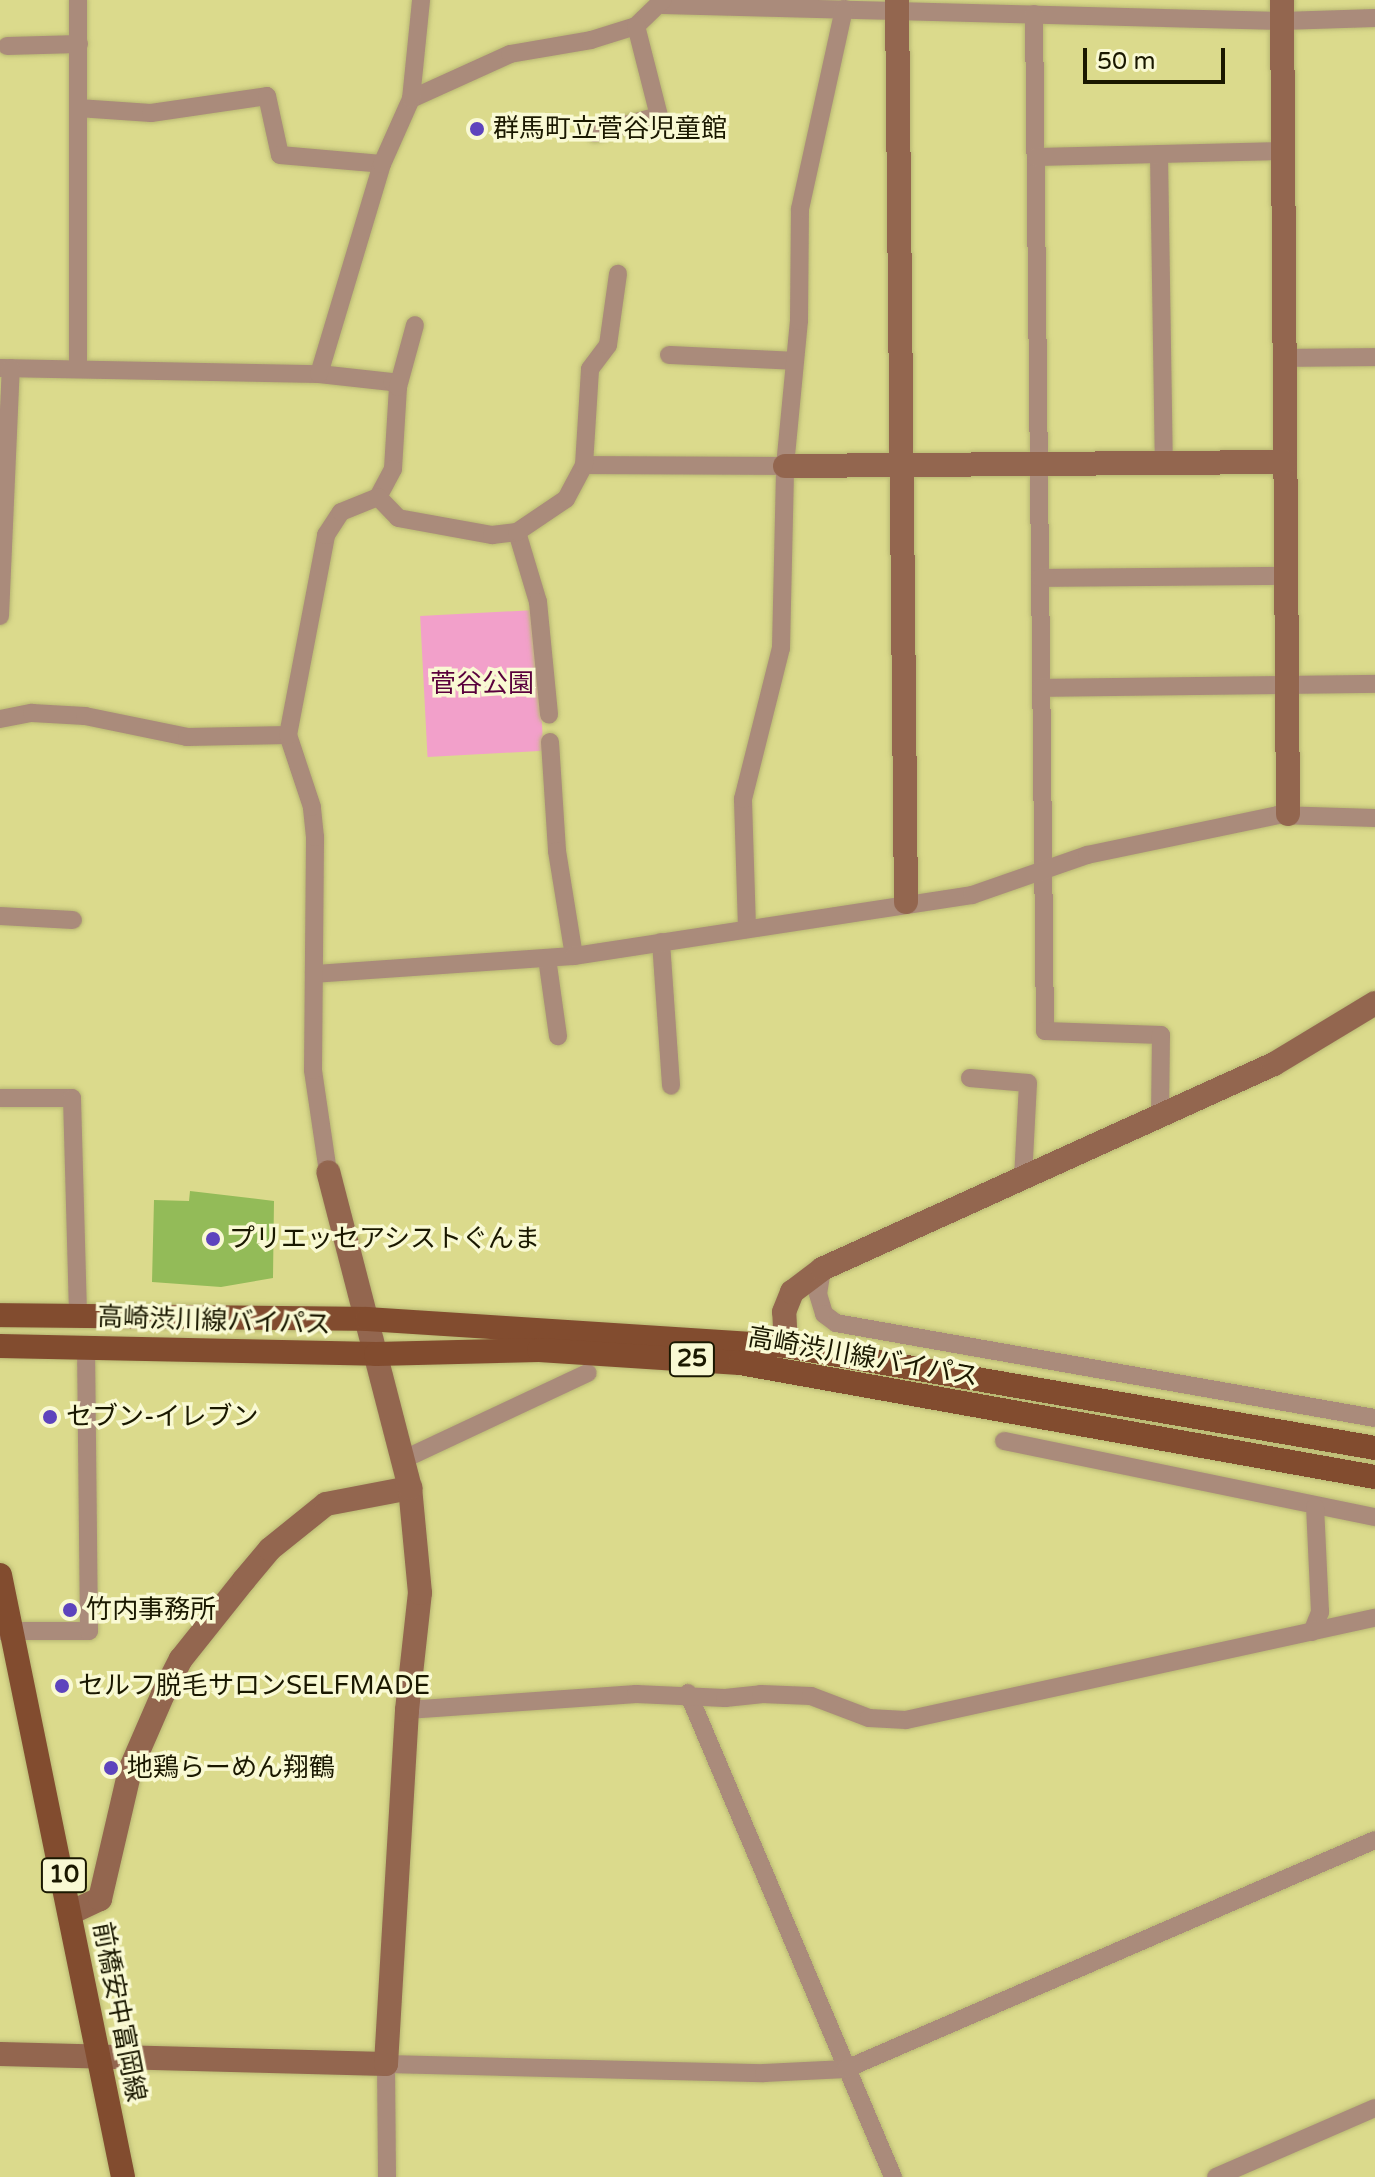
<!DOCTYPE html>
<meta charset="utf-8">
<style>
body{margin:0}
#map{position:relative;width:1375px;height:2177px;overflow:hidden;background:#dbda8c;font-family:"Varela Round","Noto Sans JP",sans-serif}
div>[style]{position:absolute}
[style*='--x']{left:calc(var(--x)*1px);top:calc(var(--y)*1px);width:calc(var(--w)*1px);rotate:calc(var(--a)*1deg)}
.green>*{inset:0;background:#f2a0ca;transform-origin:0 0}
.building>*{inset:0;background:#93bb58}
.roads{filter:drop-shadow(0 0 2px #b8b773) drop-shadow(0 0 2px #b8b773)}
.street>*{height:18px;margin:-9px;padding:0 9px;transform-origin:9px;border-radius:9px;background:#aa8b7b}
.secondary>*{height:24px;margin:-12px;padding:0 12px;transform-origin:12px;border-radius:12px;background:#93664f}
.primary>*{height:24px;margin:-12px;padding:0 12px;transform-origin:12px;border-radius:12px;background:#824c2f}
.dots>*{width:22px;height:22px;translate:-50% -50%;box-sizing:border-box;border:4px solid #f9f9d3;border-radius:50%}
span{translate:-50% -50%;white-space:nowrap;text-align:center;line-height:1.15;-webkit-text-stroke:7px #f9f9d3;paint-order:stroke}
.shield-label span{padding:2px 6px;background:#f9f9d3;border:2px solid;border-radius:6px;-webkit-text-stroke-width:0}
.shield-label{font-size:24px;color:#1a1800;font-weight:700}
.poi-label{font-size:26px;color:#1a1800}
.left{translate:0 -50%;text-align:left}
.park-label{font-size:26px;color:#5a003c}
.street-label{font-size:26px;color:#1a1800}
.scale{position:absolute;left:1083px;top:48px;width:142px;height:36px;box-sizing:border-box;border:4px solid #1a1800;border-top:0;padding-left:10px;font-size:24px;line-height:28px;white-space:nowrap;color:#1a1800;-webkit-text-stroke:6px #f9f9d3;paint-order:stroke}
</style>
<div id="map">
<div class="green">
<div style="left:536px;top:610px;width:141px;height:116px;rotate:87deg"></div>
</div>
<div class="building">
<div style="clip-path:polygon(190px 1191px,274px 1201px,273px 1278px,221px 1287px,152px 1282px,154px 1200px,189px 1201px)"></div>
</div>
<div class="roads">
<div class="street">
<div style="--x:663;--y:5;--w:619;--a:1.48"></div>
<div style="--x:1282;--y:21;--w:93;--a:-1.8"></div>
<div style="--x:1034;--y:14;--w:1017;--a:89.38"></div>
<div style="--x:1045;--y:1031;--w:116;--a:2"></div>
<div style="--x:1161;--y:1035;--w:81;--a:90.7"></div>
<div style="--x:7;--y:46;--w:72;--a:-1.6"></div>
<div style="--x:411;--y:99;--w:109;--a:-24.4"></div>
<div style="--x:510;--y:54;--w:82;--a:-9.8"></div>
<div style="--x:591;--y:40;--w:47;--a:-17.3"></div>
<div style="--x:636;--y:26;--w:37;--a:-44"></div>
<div style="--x:78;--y:108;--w:73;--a:3.9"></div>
<div style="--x:151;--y:113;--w:117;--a:-8.3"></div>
<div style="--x:267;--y:96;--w:60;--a:77.6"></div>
<div style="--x:280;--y:155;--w:102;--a:5"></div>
<div style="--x:595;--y:133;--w:66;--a:-14.9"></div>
<div style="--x:659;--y:116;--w:93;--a:-104.3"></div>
<div style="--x:1159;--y:154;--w:309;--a:89.1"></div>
<div style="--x:1036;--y:157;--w:247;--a:-1.4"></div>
<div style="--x:669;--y:355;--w:125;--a:2.7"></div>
<div style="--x:1284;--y:358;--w:91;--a:-0.6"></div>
<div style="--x:0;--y:368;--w:319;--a:1.1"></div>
<div style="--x:319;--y:374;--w:73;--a:6.3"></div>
<div style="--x:392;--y:382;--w:8;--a:40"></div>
<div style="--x:398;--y:387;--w:82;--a:93.5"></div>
<div style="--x:393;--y:469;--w:32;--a:118"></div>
<div style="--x:78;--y:369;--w:369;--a:-90"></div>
<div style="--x:319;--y:374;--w:219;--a:-73.3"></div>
<div style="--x:382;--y:164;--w:71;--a:-66"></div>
<div style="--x:411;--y:99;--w:100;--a:-84.2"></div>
<div style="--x:398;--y:387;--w:64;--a:-74.7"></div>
<div style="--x:584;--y:465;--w:201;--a:0.3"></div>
<div style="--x:785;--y:466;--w:146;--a:-84.5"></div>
<div style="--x:799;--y:321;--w:112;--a:-89.5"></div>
<div style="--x:800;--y:209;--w:205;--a:-77.6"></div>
<div style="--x:517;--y:532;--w:73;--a:73.3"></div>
<div style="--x:538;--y:602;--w:113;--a:84.4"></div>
<div style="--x:1040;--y:578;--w:245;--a:-0.5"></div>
<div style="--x:0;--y:616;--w:248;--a:-87.5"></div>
<div style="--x:1041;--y:688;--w:334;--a:-0.7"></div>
<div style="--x:0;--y:719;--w:33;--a:-11"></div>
<div style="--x:32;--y:713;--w:53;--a:3.2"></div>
<div style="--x:85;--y:716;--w:104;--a:11.6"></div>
<div style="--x:187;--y:737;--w:101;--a:-1.1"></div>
<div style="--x:550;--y:742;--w:109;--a:86.3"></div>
<div style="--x:557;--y:851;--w:106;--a:80.8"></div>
<div style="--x:0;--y:916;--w:73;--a:3.1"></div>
<div style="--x:747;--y:928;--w:129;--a:-91.8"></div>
<div style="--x:743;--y:799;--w:156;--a:-75.9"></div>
<div style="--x:781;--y:648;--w:182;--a:-88.7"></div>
<div style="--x:661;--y:942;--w:144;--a:86"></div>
<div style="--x:547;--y:958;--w:79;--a:82"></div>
<div style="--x:314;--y:974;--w:261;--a:-4"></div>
<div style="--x:574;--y:956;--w:403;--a:-8.7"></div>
<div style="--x:972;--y:895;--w:122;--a:-19.2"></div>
<div style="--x:1087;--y:855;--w:195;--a:-11.8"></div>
<div style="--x:1278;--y:815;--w:97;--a:1.8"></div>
<div style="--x:970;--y:1078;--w:58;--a:4.9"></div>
<div style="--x:1028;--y:1083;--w:95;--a:93"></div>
<div style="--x:0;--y:1098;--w:72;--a:0"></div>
<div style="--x:72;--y:1098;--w:218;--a:88.4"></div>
<div style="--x:328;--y:1172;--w:103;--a:-98.4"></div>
<div style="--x:313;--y:1070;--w:233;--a:-89.5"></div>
<div style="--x:315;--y:837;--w:30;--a:-96"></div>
<div style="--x:312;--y:807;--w:76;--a:-108.4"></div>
<div style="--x:288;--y:735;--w:204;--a:-79.2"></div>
<div style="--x:326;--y:535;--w:27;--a:-57"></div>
<div style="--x:341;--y:512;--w:40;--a:-22"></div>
<div style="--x:378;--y:497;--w:29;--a:46"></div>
<div style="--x:398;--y:518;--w:96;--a:10.3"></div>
<div style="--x:492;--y:535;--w:25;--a:-7"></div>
<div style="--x:517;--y:532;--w:59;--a:-34"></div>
<div style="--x:566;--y:499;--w:38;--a:-62"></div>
<div style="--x:584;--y:465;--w:96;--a:-86.4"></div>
<div style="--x:590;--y:369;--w:30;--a:-53"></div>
<div style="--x:608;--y:345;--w:72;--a:-82"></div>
<div style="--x:822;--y:1269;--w:25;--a:99"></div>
<div style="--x:818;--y:1294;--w:21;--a:73"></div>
<div style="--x:824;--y:1314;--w:15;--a:37"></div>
<div style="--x:836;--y:1323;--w:547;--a:10"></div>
<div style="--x:1004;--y:1441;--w:379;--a:11.6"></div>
<div style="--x:402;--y:1460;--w:205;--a:-25.1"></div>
<div style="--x:1;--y:1631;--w:88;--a:0"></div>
<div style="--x:89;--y:1631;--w:286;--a:-90.6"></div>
<div style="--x:1312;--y:1632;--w:22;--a:-68"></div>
<div style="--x:1320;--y:1612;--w:105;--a:-92.7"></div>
<div style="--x:688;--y:1693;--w:526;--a:67.04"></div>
<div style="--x:407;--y:1710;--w:230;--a:-4"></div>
<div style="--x:636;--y:1694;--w:89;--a:2.6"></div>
<div style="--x:725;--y:1698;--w:36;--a:-6"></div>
<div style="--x:761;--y:1694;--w:50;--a:2.3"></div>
<div style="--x:811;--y:1696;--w:62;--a:20.8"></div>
<div style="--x:869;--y:1718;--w:37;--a:3"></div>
<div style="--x:906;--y:1720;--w:480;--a:-12.3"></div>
<div style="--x:387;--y:2177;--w:113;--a:-90.5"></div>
<div style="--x:386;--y:2064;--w:378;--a:1.4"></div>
<div style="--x:764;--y:2073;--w:82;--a:-2.8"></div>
<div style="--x:846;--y:2069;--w:576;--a:-23.41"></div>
<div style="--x:1216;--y:2177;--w:173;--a:-23.5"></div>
</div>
<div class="secondary">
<div style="--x:897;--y:0;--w:902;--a:89.43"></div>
<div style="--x:1282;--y:0;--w:814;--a:89.58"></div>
<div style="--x:785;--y:466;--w:500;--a:-0.46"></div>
<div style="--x:786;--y:1346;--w:34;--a:-93"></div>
<div style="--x:784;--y:1312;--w:22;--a:-68"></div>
<div style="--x:792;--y:1292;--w:38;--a:-37"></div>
<div style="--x:822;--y:1269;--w:496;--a:-24.4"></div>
<div style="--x:1274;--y:1064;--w:118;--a:-31.1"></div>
<div style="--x:72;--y:1912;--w:31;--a:-25"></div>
<div style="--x:100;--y:1899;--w:132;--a:-76.9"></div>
<div style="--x:130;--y:1770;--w:83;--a:-66.5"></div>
<div style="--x:163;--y:1694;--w:39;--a:-63"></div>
<div style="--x:181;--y:1659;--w:101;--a:-51.4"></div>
<div style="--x:244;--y:1580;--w:40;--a:-50"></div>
<div style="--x:270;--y:1549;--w:72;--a:-38.8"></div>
<div style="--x:326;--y:1504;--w:86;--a:-10.8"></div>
<div style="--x:0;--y:2054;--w:386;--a:1.5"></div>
<div style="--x:386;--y:2064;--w:355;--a:-86.6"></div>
<div style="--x:407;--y:1710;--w:118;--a:-83.7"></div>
<div style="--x:420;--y:1593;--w:105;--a:-95.4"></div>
<div style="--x:410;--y:1488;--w:326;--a:-104.5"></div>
</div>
<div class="primary">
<div style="--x:0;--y:1315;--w:367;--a:0.6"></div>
<div style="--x:367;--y:1319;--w:420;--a:3.7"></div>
<div style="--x:786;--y:1346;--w:598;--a:9.82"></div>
<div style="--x:0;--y:1346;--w:376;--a:1.2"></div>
<div style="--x:376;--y:1354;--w:163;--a:-1.4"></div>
<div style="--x:539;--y:1350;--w:201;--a:3.7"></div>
<div style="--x:740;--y:1363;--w:645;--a:10.18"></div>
<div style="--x:0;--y:1575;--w:614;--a:78.45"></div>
</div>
</div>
<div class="dots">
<div style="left:477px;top:129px;background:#5e44bd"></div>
<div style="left:213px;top:1239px;background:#5e44bd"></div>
<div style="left:50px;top:1417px;background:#5e44bd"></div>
<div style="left:70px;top:1610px;background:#5e44bd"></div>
<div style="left:62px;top:1686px;background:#5e44bd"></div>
<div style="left:111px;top:1768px;background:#5e44bd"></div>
</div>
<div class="shield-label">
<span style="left:692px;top:1359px">25</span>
<span style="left:64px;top:1875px">10</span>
</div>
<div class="poi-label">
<span class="left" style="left:493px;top:129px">群馬町立菅谷児童館</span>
<span class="left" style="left:229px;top:1239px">プリエッセアシストぐんま</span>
<span class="left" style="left:66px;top:1417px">セブン-イレブン</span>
<span class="left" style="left:86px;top:1610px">竹内事務所</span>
<span class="left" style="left:78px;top:1686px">セルフ脱毛サロンSELFMADE</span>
<span class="left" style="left:127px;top:1768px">地鶏らーめん翔鶴</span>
</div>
<div class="park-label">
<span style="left:482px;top:684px">菅谷公園</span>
</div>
<div class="street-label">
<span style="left:214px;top:1321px;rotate:2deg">高崎渋川線バイパス</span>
<span style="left:863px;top:1357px;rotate:10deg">高崎渋川線バイパス</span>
<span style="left:119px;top:2012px;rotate:79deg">前橋安中富岡線</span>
</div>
<div class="scale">50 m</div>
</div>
